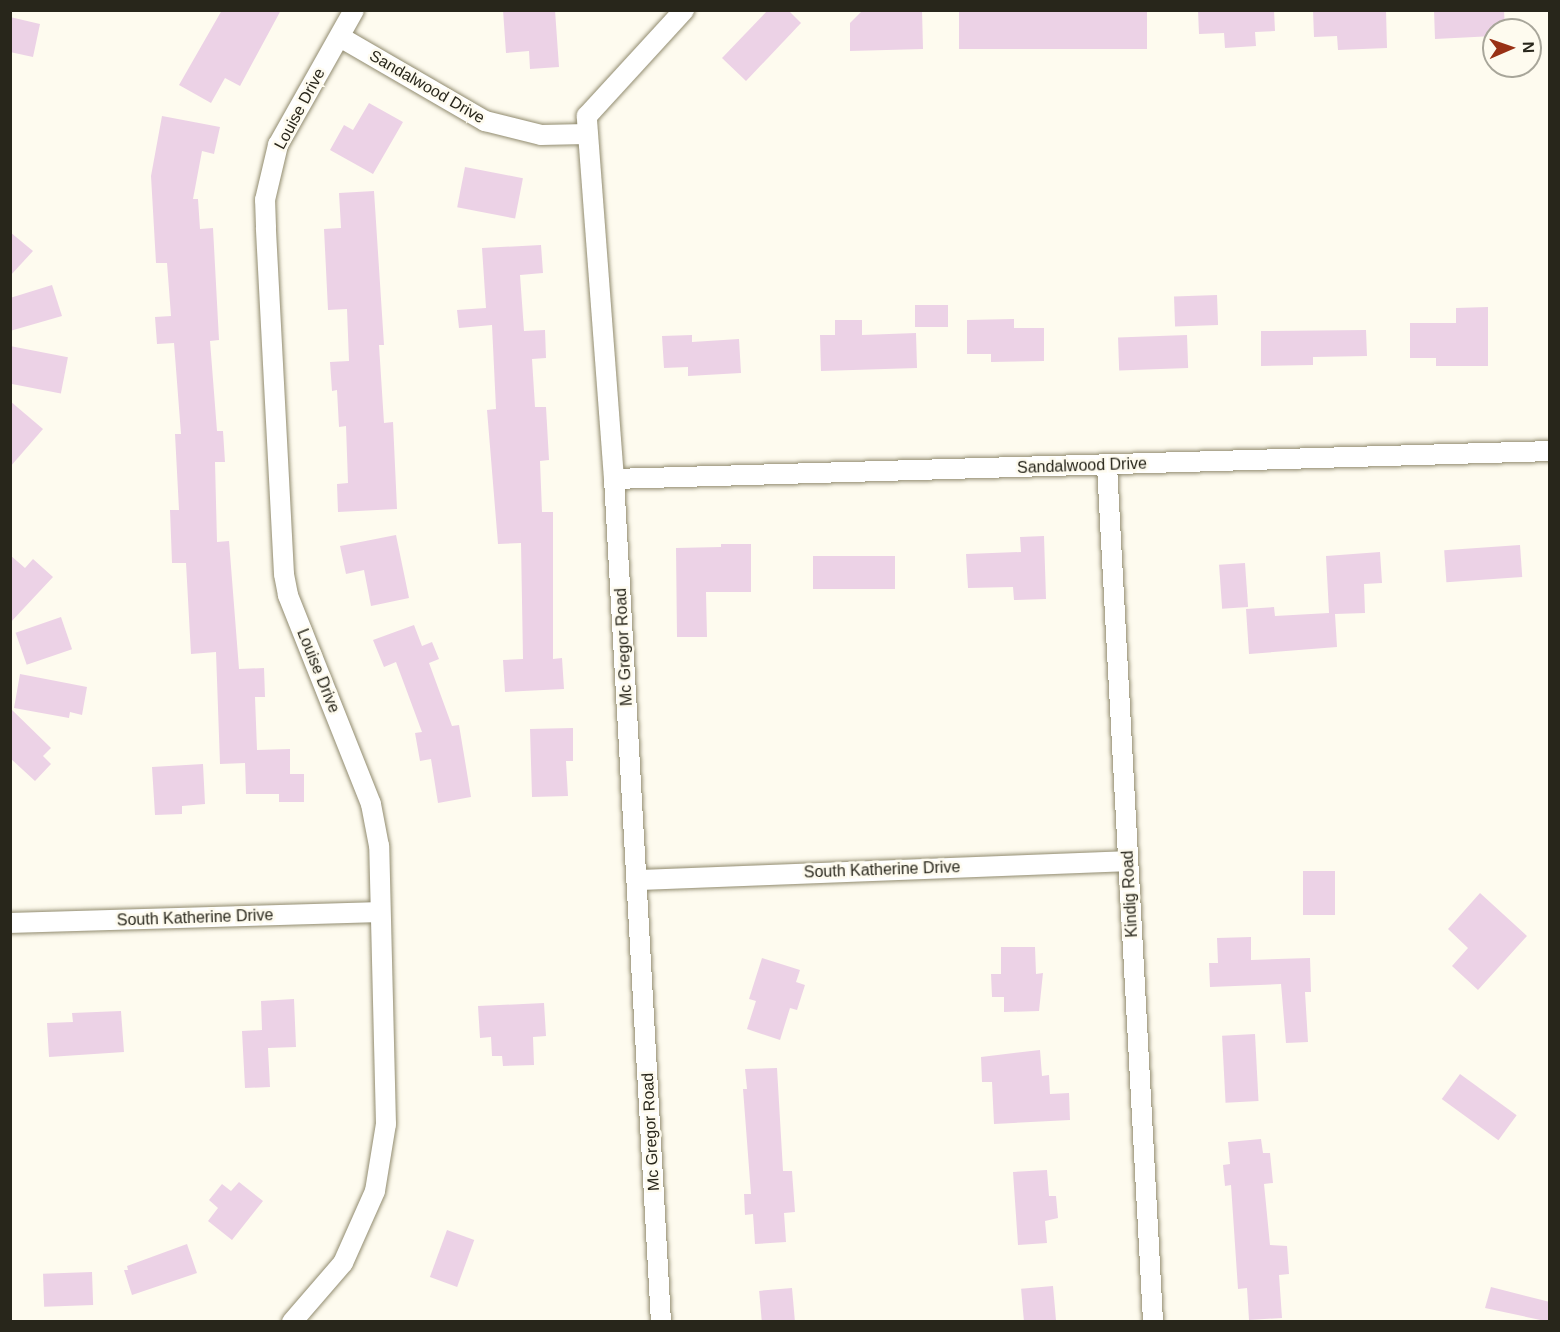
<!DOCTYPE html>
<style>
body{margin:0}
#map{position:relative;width:1560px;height:1332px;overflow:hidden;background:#fefbef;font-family:Helvetica,sans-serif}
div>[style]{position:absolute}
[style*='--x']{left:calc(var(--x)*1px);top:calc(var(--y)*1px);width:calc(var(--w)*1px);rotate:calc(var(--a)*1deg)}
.building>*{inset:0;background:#ecd2e6;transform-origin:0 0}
.roads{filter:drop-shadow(0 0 2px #918b6f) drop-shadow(0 0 2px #918b6f)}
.street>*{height:20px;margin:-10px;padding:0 10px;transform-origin:10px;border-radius:10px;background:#fff}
span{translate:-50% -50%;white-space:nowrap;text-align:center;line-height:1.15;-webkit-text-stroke:5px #fefbef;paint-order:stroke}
.street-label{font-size:16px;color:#28261b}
.frame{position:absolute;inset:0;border:12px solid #28261b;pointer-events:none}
.north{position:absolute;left:1482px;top:18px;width:60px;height:60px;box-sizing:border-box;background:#fefbef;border:2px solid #a8a69a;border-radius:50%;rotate:88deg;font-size:16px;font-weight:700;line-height:24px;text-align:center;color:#28261b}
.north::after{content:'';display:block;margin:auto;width:21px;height:27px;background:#993115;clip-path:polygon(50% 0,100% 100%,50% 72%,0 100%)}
</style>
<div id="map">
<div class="building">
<div style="clip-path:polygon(222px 10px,281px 10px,240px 86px,225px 78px,211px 103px,179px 85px)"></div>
<div style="clip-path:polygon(503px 10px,555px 10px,559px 67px,530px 69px,529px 51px,506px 53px)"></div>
<div style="clip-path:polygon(768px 10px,788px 10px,801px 23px,746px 81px,722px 58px)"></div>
<div style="clip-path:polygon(922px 10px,923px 49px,850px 51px,850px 23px,861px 12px)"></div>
<div style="clip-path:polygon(1198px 10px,1274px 10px,1275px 31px,1255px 32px,1256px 46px,1225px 48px,1224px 33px,1199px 34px)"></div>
<div style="clip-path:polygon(1313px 10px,1386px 10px,1387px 48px,1338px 50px,1337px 36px,1314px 37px)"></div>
<div style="clip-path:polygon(1434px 10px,1504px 10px,1505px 30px,1494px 30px,1494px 36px,1435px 39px)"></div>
<div style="left:959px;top:11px;width:188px;height:38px"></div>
<div style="clip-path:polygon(10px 17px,40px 24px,33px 57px,10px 52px)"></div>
<div style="clip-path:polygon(369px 103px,403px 122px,373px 174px,330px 150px,344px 125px,353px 130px)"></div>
<div style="clip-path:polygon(162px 116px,220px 127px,214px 154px,202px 151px,193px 199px,198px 199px,200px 229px,213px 228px,219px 340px,210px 341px,217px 431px,223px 431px,225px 462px,215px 462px,217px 542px,229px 541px,239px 669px,264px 668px,265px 697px,255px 697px,257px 750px,290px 749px,290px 774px,304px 774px,304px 802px,279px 802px,279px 794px,246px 794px,245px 763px,220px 764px,216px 652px,191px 654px,186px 563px,172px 563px,170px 510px,179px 510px,175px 434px,181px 434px,174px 343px,157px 344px,155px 317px,171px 316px,167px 263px,156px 263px,151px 176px)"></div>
<div style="left:465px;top:167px;width:59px;height:41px;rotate:11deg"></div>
<div style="clip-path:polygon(374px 191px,384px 345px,379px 345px,384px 423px,393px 422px,397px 509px,338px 512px,337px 484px,348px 483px,346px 426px,339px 427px,337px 390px,332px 391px,330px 362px,349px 361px,347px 309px,328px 310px,324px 229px,341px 228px,339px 193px)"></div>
<div style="clip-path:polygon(10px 232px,33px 251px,10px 276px)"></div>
<div style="clip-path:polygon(541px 245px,543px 273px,520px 275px,524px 331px,545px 330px,546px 358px,532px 359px,535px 407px,546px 407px,549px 460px,540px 461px,542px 512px,553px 512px,553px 659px,562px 658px,564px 689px,505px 692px,503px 660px,523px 659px,521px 543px,498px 544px,487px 410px,496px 409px,492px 325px,459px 328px,457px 310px,486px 308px,482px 248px)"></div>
<div style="clip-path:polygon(52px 285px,62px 316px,10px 331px,10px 298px)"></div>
<div style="left:1217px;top:295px;width:30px;height:43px;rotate:88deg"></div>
<div style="left:915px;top:305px;width:33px;height:22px"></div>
<div style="clip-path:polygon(1488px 307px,1488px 366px,1436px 366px,1436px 358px,1410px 358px,1410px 323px,1456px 323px,1456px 308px)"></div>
<div style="clip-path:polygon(1014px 319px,1014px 328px,1044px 328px,1044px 361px,991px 362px,991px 354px,967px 354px,967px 320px)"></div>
<div style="clip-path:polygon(835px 320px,862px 320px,862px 335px,916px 333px,917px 368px,821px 371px,820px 335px,835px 335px)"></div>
<div style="clip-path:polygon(1366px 330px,1367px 356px,1313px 357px,1313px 365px,1261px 366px,1261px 331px)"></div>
<div style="clip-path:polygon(692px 335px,692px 342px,739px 339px,741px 373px,688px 376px,688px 367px,664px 368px,662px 336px)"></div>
<div style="left:1187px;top:335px;width:33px;height:69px;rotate:88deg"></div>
<div style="left:10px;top:346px;width:59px;height:37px;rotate:11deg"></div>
<div style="clip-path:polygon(10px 401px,43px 429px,10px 467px)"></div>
<div style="clip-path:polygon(396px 535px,409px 598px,371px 606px,364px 570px,346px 574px,340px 546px)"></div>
<div style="clip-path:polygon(1044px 536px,1046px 599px,1014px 600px,1013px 587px,968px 588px,966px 554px,1021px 552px,1020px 537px)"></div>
<div style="clip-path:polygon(721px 544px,751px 544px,751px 592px,706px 592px,707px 637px,677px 637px,676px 548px,721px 547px)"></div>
<div style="left:1520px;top:545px;width:32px;height:76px;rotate:86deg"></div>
<div style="clip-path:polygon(1380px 552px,1382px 583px,1364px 584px,1365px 613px,1335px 614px,1337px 647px,1249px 654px,1246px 609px,1274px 607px,1275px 616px,1329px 613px,1326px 556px)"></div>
<div style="clip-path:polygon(10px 555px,25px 568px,33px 559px,53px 577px,10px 623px)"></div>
<div style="left:895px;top:556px;width:33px;height:82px;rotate:90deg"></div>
<div style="left:1245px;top:563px;width:44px;height:26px;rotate:86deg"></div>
<div style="left:61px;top:617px;width:34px;height:48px;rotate:71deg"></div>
<div style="clip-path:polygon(414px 625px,422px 646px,432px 642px,439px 659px,429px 663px,452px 726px,459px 725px,471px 797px,438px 803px,431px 759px,420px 761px,415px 733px,422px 732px,396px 662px,384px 667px,373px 640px)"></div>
<div style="clip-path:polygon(20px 674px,87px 687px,82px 715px,70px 712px,69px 718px,14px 708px)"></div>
<div style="clip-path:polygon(10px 708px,51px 748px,43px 756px,51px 764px,35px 781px,10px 758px)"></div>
<div style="clip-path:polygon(573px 728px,573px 761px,566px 761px,568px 796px,532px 797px,530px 729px)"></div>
<div style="clip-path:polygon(203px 764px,205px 804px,182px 806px,182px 814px,155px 815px,152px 767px)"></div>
<div style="left:1303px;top:871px;width:32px;height:44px"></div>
<div style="clip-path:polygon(1480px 893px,1527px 936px,1478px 990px,1452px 966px,1468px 948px,1448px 929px)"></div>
<div style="clip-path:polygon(1251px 937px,1251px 960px,1310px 958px,1311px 992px,1305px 992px,1308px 1042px,1286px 1043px,1281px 984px,1210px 987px,1209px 963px,1218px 963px,1217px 938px)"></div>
<div style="clip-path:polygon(1001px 947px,1035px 947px,1036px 974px,1043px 973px,1039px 1011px,1004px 1012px,1004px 997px,992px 997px,991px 974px,1001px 974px)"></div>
<div style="clip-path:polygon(762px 958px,800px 970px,796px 982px,805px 985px,797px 1010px,790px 1008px,780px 1040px,747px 1029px,756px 1001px,749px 999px)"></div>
<div style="clip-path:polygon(294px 999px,296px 1047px,268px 1048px,270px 1087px,245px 1088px,242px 1031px,262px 1030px,261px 1001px)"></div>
<div style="clip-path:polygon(544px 1003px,546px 1036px,533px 1037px,534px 1065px,503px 1066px,502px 1056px,492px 1056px,491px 1037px,480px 1038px,478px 1006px)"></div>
<div style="clip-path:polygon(121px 1011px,124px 1052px,49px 1057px,47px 1023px,73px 1022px,72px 1013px)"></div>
<div style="left:1255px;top:1034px;width:67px;height:33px;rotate:87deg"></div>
<div style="clip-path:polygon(1040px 1050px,1042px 1076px,1049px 1075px,1050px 1094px,1069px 1093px,1070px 1120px,994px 1124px,992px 1082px,982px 1082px,981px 1057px)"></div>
<div style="clip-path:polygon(777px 1068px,783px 1171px,792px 1171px,795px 1212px,784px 1213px,786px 1242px,755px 1244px,753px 1214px,745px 1215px,744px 1194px,751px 1194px,743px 1089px,747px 1089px,745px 1069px)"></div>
<div style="left:1460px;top:1074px;width:70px;height:31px;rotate:36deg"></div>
<div style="clip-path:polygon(1261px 1139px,1263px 1153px,1270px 1153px,1273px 1183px,1264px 1184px,1270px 1245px,1287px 1246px,1289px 1274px,1279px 1275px,1282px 1318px,1249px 1320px,1247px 1288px,1238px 1289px,1231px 1185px,1225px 1186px,1223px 1165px,1230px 1164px,1228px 1142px)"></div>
<div style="clip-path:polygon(1047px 1170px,1049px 1196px,1056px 1196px,1058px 1218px,1045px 1221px,1047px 1243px,1018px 1245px,1013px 1172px)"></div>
<div style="clip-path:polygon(239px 1182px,263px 1201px,232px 1240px,208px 1221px,218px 1208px,209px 1200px,222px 1184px,231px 1191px)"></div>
<div style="left:447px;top:1230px;width:29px;height:50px;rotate:20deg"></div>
<div style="clip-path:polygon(187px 1244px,197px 1273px,132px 1295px,124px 1270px,128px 1270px,127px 1266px)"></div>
<div style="left:92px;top:1272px;width:33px;height:49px;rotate:88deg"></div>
<div style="left:1053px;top:1286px;width:36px;height:32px;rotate:85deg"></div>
<div style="clip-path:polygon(1491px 1287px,1550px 1302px,1550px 1322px,1485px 1308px)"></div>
<div style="left:792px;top:1288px;width:34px;height:33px;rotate:85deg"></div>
</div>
<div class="roads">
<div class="street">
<div style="--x:340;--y:37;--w:168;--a:30.1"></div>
<div style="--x:485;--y:121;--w:58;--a:14"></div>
<div style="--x:541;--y:135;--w:46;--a:-1.2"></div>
<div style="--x:1107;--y:466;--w:857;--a:86.92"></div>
<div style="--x:614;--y:479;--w:936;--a:-1.71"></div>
<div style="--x:637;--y:880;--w:491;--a:-2.2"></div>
<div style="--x:10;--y:923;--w:370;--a:-1.7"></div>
<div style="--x:292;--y:1322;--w:78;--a:-49.2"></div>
<div style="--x:343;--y:1263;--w:79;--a:-66"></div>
<div style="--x:375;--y:1191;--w:68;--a:-80.7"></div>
<div style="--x:386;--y:1124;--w:278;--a:-91.4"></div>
<div style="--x:379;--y:846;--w:43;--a:-100.8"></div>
<div style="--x:371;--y:804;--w:225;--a:-111.7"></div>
<div style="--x:288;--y:595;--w:21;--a:-101"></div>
<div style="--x:284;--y:574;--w:347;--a:-93"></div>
<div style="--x:266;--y:227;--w:27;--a:-92"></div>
<div style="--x:265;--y:200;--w:57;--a:-76.7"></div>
<div style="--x:278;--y:145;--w:155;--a:-60.6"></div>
<div style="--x:661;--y:1322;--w:844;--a:-93.19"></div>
<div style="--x:614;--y:479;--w:364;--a:-94.3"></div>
<div style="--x:587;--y:116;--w:144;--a:-47.5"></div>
</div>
</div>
<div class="street-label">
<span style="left:427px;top:87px;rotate:30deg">Sandalwood Drive</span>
<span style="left:300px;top:109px;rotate:-62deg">Louise Drive</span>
<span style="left:1082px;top:466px;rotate:-2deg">Sandalwood Drive</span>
<span style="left:624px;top:647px;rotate:-93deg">Mc Gregor Road</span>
<span style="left:318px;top:671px;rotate:68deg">Louise Drive</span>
<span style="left:882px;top:870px;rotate:-2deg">South Katherine Drive</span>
<span style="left:1130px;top:894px;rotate:-93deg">Kindig Road</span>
<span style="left:195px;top:918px;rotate:-2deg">South Katherine Drive</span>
<span style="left:651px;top:1132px;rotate:-93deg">Mc Gregor Road</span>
</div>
<div class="frame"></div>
<div class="north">N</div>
</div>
